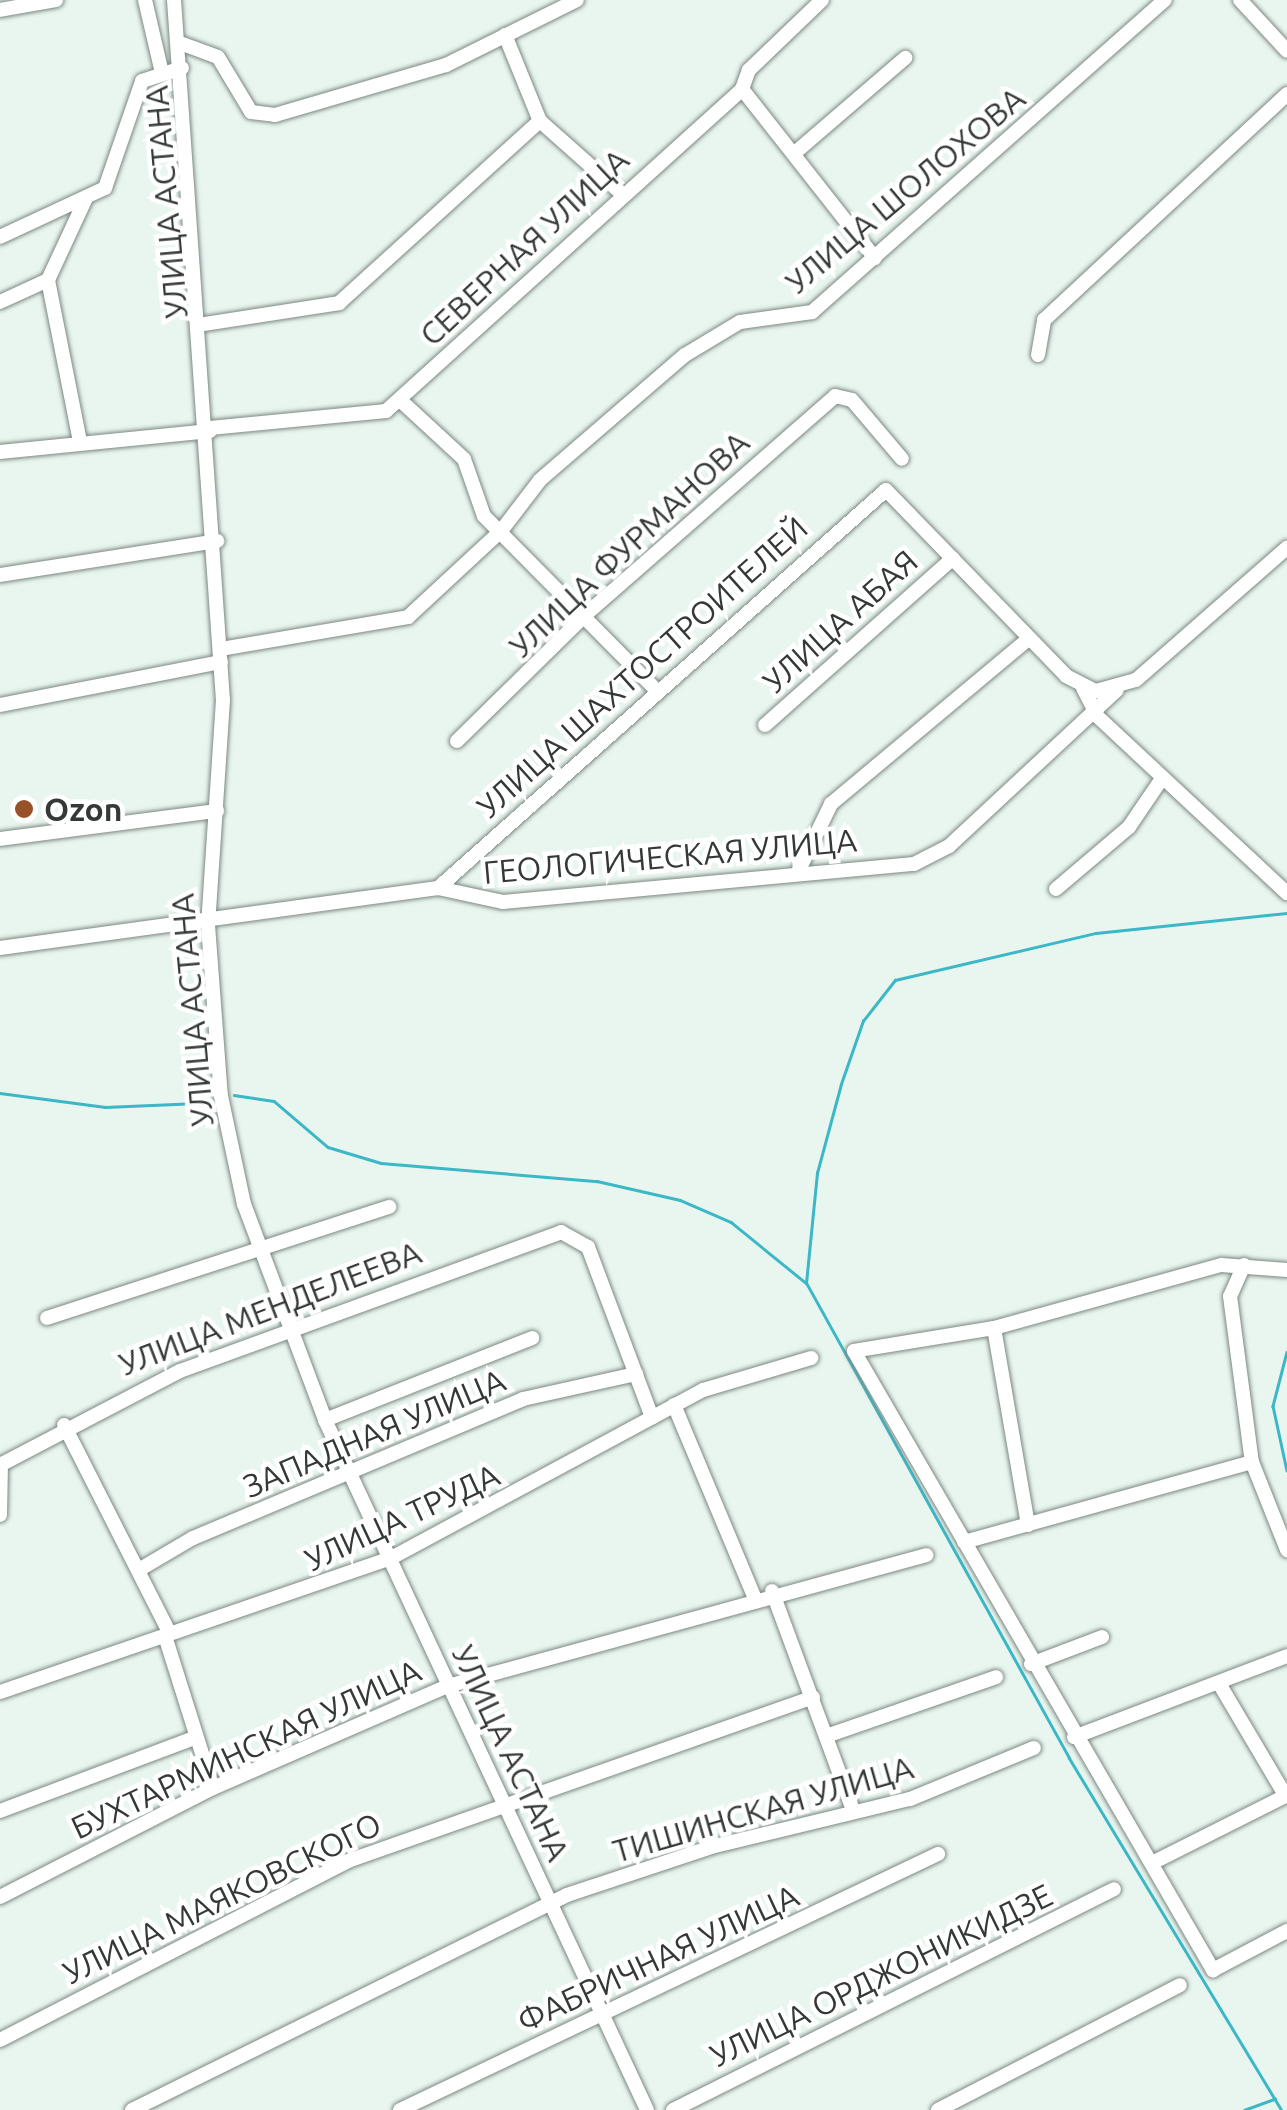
<!DOCTYPE html>
<meta charset="utf-8">
<style>
body{margin:0}
#map{position:relative;width:1287px;height:2110px;overflow:hidden;background:#e9f6ef;font-family:Ubuntu,sans-serif}
div>[style]{position:absolute}
[style*='--x']{left:calc(var(--x)*1px);top:calc(var(--y)*1px);width:calc(var(--w)*1px);rotate:calc(var(--a)*1deg)}
.stream>*{height:2.5px;margin:-1.25px;padding:0 1.25px;transform-origin:1.25px;border-radius:1.25px;background:#3bb7c7}
.roads{filter:drop-shadow(0 0 2px #7c8881) drop-shadow(0 0 2px #7c8881)}
.minor>*{height:14px;margin:-7px;padding:0 7px;transform-origin:7px;border-radius:7px;background:#fff}
.dots>*{width:28px;height:28px;translate:-50% -50%;box-sizing:border-box;border:5px solid #fff;border-radius:50%}
span{translate:-50% -50%;white-space:nowrap;text-align:center;line-height:1.15;-webkit-text-stroke:9px #fff;paint-order:stroke}
.street-label{font-size:32px;color:#343936}
.poi-label{font-size:32px;color:#343936;font-weight:700}
.left{translate:0 -50%;text-align:left}
</style>
<div id="map">
<div class="stream">
<div style="--x:0;--y:1093;--w:106;--a:7.6"></div>
<div style="--x:105;--y:1107;--w:93;--a:-2.5"></div>
<div style="--x:234;--y:1095;--w:40;--a:8.5"></div>
<div style="--x:274;--y:1101;--w:71;--a:40.4"></div>
<div style="--x:328;--y:1147;--w:55;--a:16.8"></div>
<div style="--x:381;--y:1163;--w:217;--a:4.8"></div>
<div style="--x:597;--y:1181;--w:85;--a:12.9"></div>
<div style="--x:680;--y:1200;--w:56;--a:23.3"></div>
<div style="--x:731;--y:1222;--w:97;--a:39.1"></div>
<div style="--x:1287;--y:1352;--w:56;--a:104.5"></div>
<div style="--x:1273;--y:1406;--w:66;--a:77.8"></div>
<div style="--x:1244;--y:2110;--w:33;--a:-20"></div>
<div style="--x:1281;--y:2110;--w:411;--a:-121.1"></div>
<div style="--x:1069;--y:1758;--w:543;--a:-118.97"></div>
<div style="--x:806;--y:1283;--w:111;--a:-84.3"></div>
<div style="--x:817;--y:1173;--w:92;--a:-74.9"></div>
<div style="--x:841;--y:1084;--w:67;--a:-70.8"></div>
<div style="--x:863;--y:1021;--w:52;--a:-52"></div>
<div style="--x:895;--y:980;--w:206;--a:-13.2"></div>
<div style="--x:1096;--y:933;--w:192;--a:-6"></div>
</div>
<div class="roads">
<div class="minor">
<div style="--x:145;--y:0;--w:71;--a:76.9"></div>
<div style="--x:174;--y:0;--w:702;--a:86"></div>
<div style="--x:223;--y:700;--w:225;--a:93.8"></div>
<div style="--x:208;--y:925;--w:171;--a:85.7"></div>
<div style="--x:221;--y:1096;--w:110;--a:78"></div>
<div style="--x:244;--y:1204;--w:231;--a:69.4"></div>
<div style="--x:325;--y:1420;--w:761;--a:64.98"></div>
<div style="--x:1240;--y:0;--w:69;--a:47.3"></div>
<div style="--x:0;--y:10;--w:57;--a:-10.1"></div>
<div style="--x:505;--y:35;--w:93;--a:67.9"></div>
<div style="--x:540;--y:121;--w:108;--a:41.6"></div>
<div style="--x:180;--y:43;--w:40;--a:20.2"></div>
<div style="--x:218;--y:57;--w:64;--a:59"></div>
<div style="--x:251;--y:112;--w:24;--a:7"></div>
<div style="--x:275;--y:115;--w:178;--a:-16.3"></div>
<div style="--x:446;--y:65;--w:146;--a:-26.4"></div>
<div style="--x:742;--y:89;--w:215;--a:51.8"></div>
<div style="--x:797;--y:151;--w:143;--a:-40.7"></div>
<div style="--x:0;--y:237;--w:116;--a:-25"></div>
<div style="--x:105;--y:188;--w:113;--a:-70.9"></div>
<div style="--x:142;--y:81;--w:42;--a:-18"></div>
<div style="--x:48;--y:280;--w:164;--a:78.8"></div>
<div style="--x:0;--y:302;--w:53;--a:-24.6"></div>
<div style="--x:48;--y:280;--w:90;--a:-65.1"></div>
<div style="--x:204;--y:324;--w:137;--a:-8.8"></div>
<div style="--x:339;--y:303;--w:271;--a:-42.2"></div>
<div style="--x:1038;--y:355;--w:36;--a:-80"></div>
<div style="--x:1044;--y:320;--w:332;--a:-42.9"></div>
<div style="--x:400;--y:400;--w:87;--a:42.7"></div>
<div style="--x:464;--y:459;--w:60;--a:70.7"></div>
<div style="--x:484;--y:516;--w:246;--a:45.3"></div>
<div style="--x:210;--y:428;--w:177;--a:-5.5"></div>
<div style="--x:386;--y:411;--w:480;--a:-42.1"></div>
<div style="--x:742;--y:89;--w:20;--a:-70"></div>
<div style="--x:749;--y:70;--w:101;--a:-43.8"></div>
<div style="--x:0;--y:452;--w:211;--a:-5.7"></div>
<div style="--x:0;--y:575;--w:220;--a:-8.9"></div>
<div style="--x:221;--y:649;--w:190;--a:-9.7"></div>
<div style="--x:408;--y:617;--w:127;--a:-42.8"></div>
<div style="--x:501;--y:531;--w:64;--a:-52.6"></div>
<div style="--x:540;--y:480;--w:191;--a:-40.8"></div>
<div style="--x:685;--y:355;--w:64;--a:-31"></div>
<div style="--x:740;--y:322;--w:73;--a:-7.9"></div>
<div style="--x:812;--y:312;--w:471;--a:-41.5"></div>
<div style="--x:1083;--y:688;--w:31;--a:63"></div>
<div style="--x:1097;--y:716;--w:260;--a:43"></div>
<div style="--x:0;--y:705;--w:225;--a:-11"></div>
<div style="--x:765;--y:725;--w:251;--a:-41.6"></div>
<div style="--x:457;--y:741;--w:178;--a:-44.5"></div>
<div style="--x:584;--y:616;--w:334;--a:-41.2"></div>
<div style="--x:835;--y:396;--w:17;--a:13"></div>
<div style="--x:852;--y:400;--w:77;--a:49.7"></div>
<div style="--x:0;--y:839;--w:219;--a:-7.4"></div>
<div style="--x:798;--y:872;--w:76;--a:-64.1"></div>
<div style="--x:831;--y:804;--w:257;--a:-39.9"></div>
<div style="--x:438;--y:888;--w:599;--a:-41.62"></div>
<div style="--x:886;--y:490;--w:259;--a:45.9"></div>
<div style="--x:1066;--y:676;--w:34;--a:27"></div>
<div style="--x:1096;--y:691;--w:41;--a:-15.4"></div>
<div style="--x:1136;--y:680;--w:201;--a:-41.2"></div>
<div style="--x:1056;--y:889;--w:96;--a:-40.3"></div>
<div style="--x:1129;--y:827;--w:57;--a:-55.8"></div>
<div style="--x:0;--y:948;--w:442;--a:-7.8"></div>
<div style="--x:438;--y:888;--w:66;--a:12.2"></div>
<div style="--x:503;--y:902;--w:413;--a:-5.3"></div>
<div style="--x:914;--y:864;--w:39;--a:-27"></div>
<div style="--x:949;--y:846;--w:229;--a:-42.9"></div>
<div style="--x:1244;--y:1265;--w:34;--a:114"></div>
<div style="--x:1230;--y:1296;--w:167;--a:82.5"></div>
<div style="--x:1252;--y:1462;--w:95;--a:68.3"></div>
<div style="--x:1287;--y:1270;--w:66;--a:-175.7"></div>
<div style="--x:1221;--y:1265;--w:236;--a:164.5"></div>
<div style="--x:994;--y:1328;--w:142;--a:170.7"></div>
<div style="--x:854;--y:1351;--w:716;--a:59.89"></div>
<div style="--x:1213;--y:1970;--w:84;--a:-27.8"></div>
<div style="--x:47;--y:1318;--w:360;--a:-18"></div>
<div style="--x:994;--y:1328;--w:200;--a:80.2"></div>
<div style="--x:674;--y:1405;--w:207;--a:67.3"></div>
<div style="--x:325;--y:1420;--w:223;--a:-21.6"></div>
<div style="--x:64;--y:1425;--w:234;--a:63.1"></div>
<div style="--x:0;--y:1465;--w:203;--a:-27.6"></div>
<div style="--x:180;--y:1371;--w:406;--a:-20"></div>
<div style="--x:561;--y:1232;--w:31;--a:29"></div>
<div style="--x:588;--y:1247;--w:182;--a:69.4"></div>
<div style="--x:0;--y:1515;--w:51;--a:-88.9"></div>
<div style="--x:964;--y:1542;--w:299;--a:-15.5"></div>
<div style="--x:142;--y:1568;--w:59;--a:-30.5"></div>
<div style="--x:193;--y:1538;--w:358;--a:-22.8"></div>
<div style="--x:523;--y:1399;--w:116;--a:-12.5"></div>
<div style="--x:772;--y:1591;--w:233;--a:69.7"></div>
<div style="--x:165;--y:1636;--w:159;--a:72.5"></div>
<div style="--x:1031;--y:1664;--w:76;--a:-20.8"></div>
<div style="--x:1220;--y:1685;--w:128;--a:59.4"></div>
<div style="--x:0;--y:1692;--w:413;--a:-18.9"></div>
<div style="--x:391;--y:1558;--w:354;--a:-28.3"></div>
<div style="--x:703;--y:1390;--w:113;--a:-16.5"></div>
<div style="--x:826;--y:1736;--w:180;--a:-19.1"></div>
<div style="--x:1074;--y:1737;--w:228;--a:-20.8"></div>
<div style="--x:0;--y:1811;--w:207;--a:-20.6"></div>
<div style="--x:1152;--y:1863;--w:151;--a:-26.7"></div>
<div style="--x:0;--y:1897;--w:239;--a:-27.1"></div>
<div style="--x:213;--y:1788;--w:256;--a:-23.5"></div>
<div style="--x:448;--y:1686;--w:496;--a:-15.3"></div>
<div style="--x:0;--y:2040;--w:391;--a:-27.2"></div>
<div style="--x:348;--y:1861;--w:493;--a:-19.4"></div>
<div style="--x:132;--y:2110;--w:485;--a:-26.3"></div>
<div style="--x:567;--y:1895;--w:152;--a:-18.4"></div>
<div style="--x:711;--y:1847;--w:205;--a:-13.6"></div>
<div style="--x:910;--y:1799;--w:134;--a:-22.4"></div>
<div style="--x:400;--y:2110;--w:596;--a:-25.45"></div>
<div style="--x:673;--y:2110;--w:493;--a:-26.6"></div>
<div style="--x:938;--y:2110;--w:272;--a:-27.3"></div>
</div>
</div>
<div class="dots">
<div style="left:24px;top:809px;background:#985229"></div>
</div>
<div class="street-label">
<span style="left:905px;top:190px;rotate:-40deg">УЛИЦА ШОЛОХОВА</span>
<span style="left:166px;top:202px;rotate:-95deg">УЛИЦА АСТАНА</span>
<span style="left:524px;top:247px;rotate:-43deg">СЕВЕРНАЯ УЛИЦА</span>
<span style="left:629px;top:544px;rotate:-43deg">УЛИЦА ФУРМАНОВА</span>
<span style="left:840px;top:621px;rotate:-42deg">УЛИЦА АБАЯ</span>
<span style="left:642px;top:667px;rotate:-42deg">УЛИЦА ШАХТОСТРОИТЕЛЕЙ</span>
<span style="left:670px;top:856px;rotate:-5deg">ГЕОЛОГИЧЕСКАЯ УЛИЦА</span>
<span style="left:192px;top:1010px;rotate:-95deg">УЛИЦА АСТАНА</span>
<span style="left:270px;top:1308px;rotate:-21deg">УЛИЦА МЕНДЕЛЕЕВА</span>
<span style="left:374px;top:1433px;rotate:-23deg">ЗАПАДНАЯ УЛИЦА</span>
<span style="left:402px;top:1517px;rotate:-25deg">УЛИЦА ТРУДА</span>
<span style="left:246px;top:1749px;rotate:-25deg">БУХТАРМИНСКАЯ УЛИЦА</span>
<span style="left:511px;top:1753px;rotate:65deg">УЛИЦА АСТАНА</span>
<span style="left:763px;top:1809px;rotate:-16deg">ТИШИНСКАЯ УЛИЦА</span>
<span style="left:222px;top:1898px;rotate:-26deg">УЛИЦА МАЯКОВСКОГО</span>
<span style="left:658px;top:1958px;rotate:-25deg">ФАБРИЧНАЯ УЛИЦА</span>
<span style="left:881px;top:1975px;rotate:-26deg">УЛИЦА ОРДЖОНИКИДЗЕ</span>
</div>
<div class="poi-label">
<span class="left" style="left:44px;top:809px">Ozon</span>
</div>
</div>
